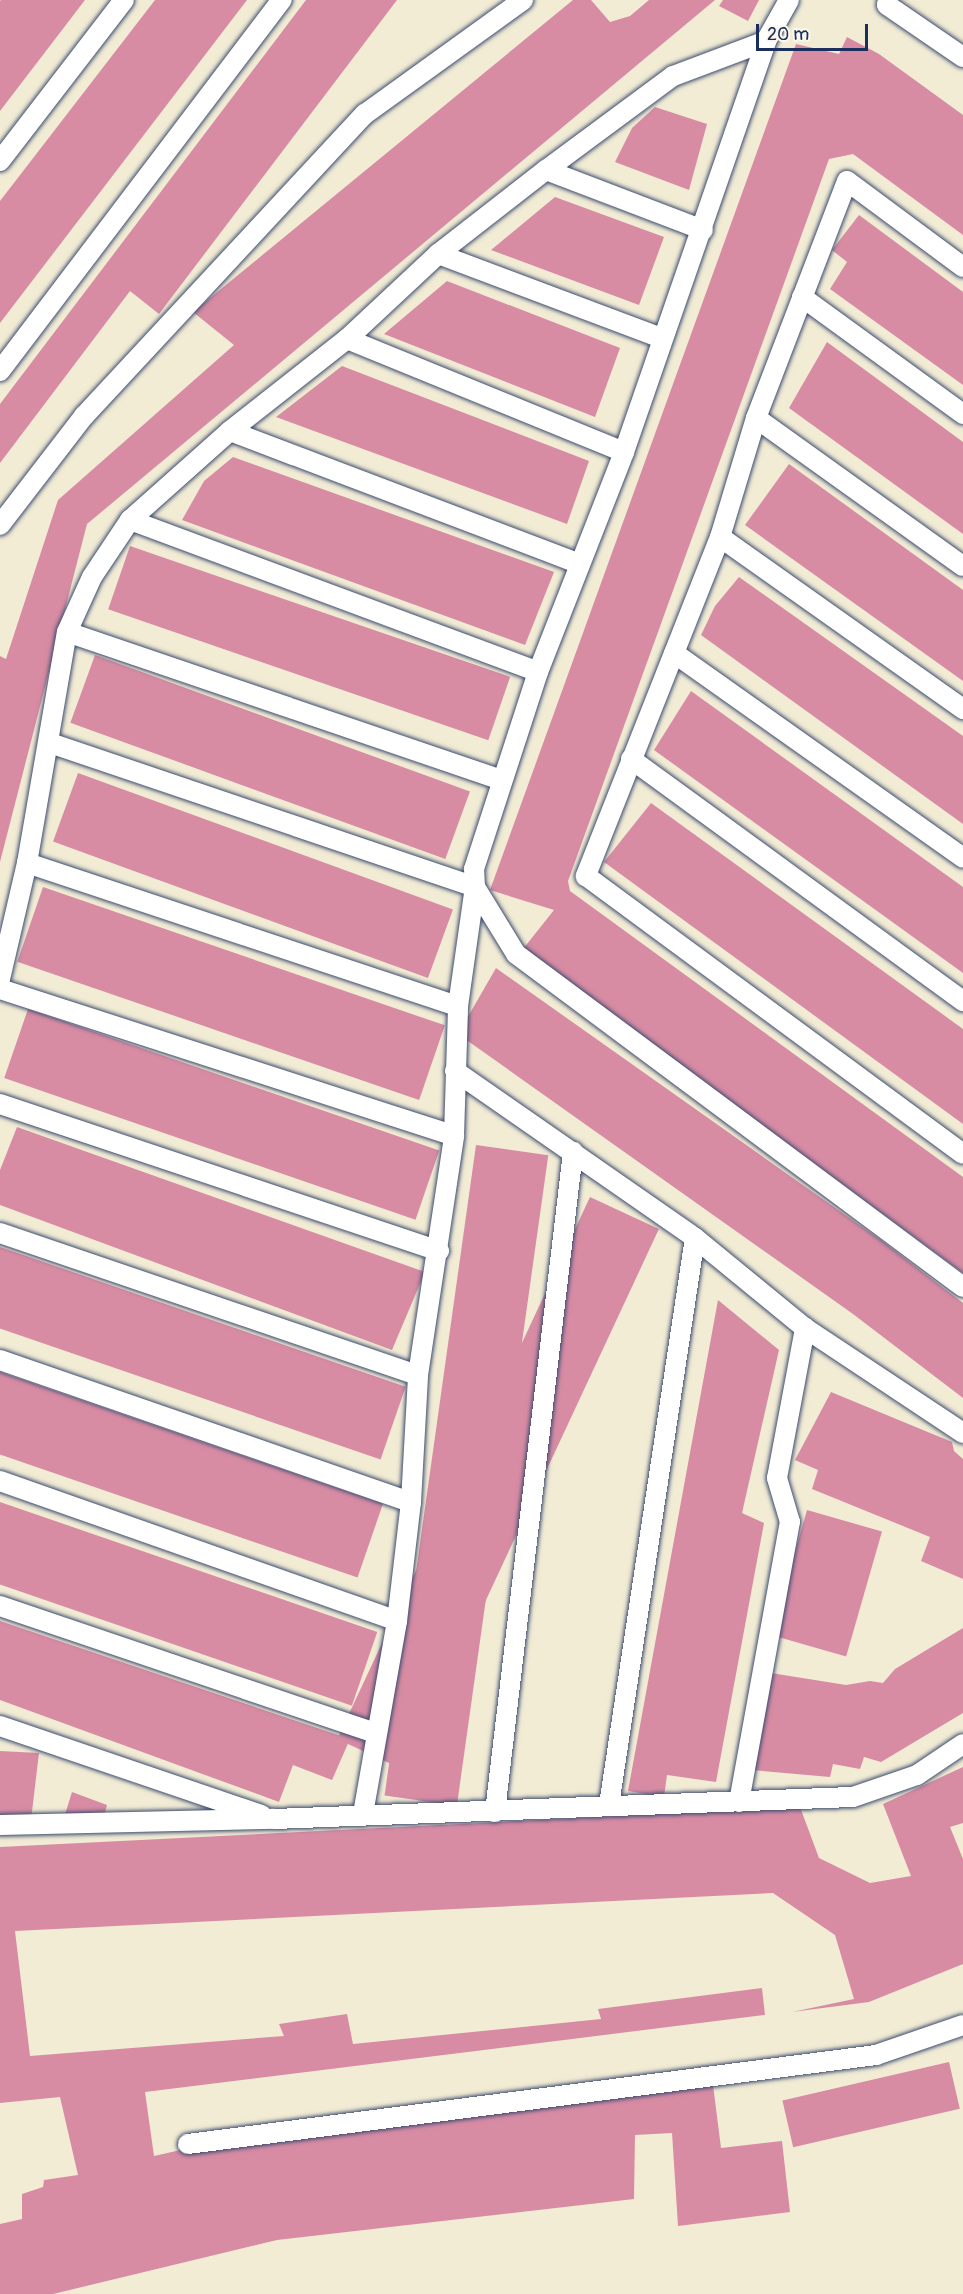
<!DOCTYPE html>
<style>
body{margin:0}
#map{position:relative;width:963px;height:2294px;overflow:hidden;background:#f2ecd5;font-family:Pangolin,sans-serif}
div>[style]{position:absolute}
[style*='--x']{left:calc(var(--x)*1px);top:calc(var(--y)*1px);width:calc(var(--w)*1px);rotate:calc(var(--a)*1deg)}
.building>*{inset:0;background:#d88ca4;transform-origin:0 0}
.roads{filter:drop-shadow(0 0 2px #3b4b70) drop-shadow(0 0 2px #3b4b70)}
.service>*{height:20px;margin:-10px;padding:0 10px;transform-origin:10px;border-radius:10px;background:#fff}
span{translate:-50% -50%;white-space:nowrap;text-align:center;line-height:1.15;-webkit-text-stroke:5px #fbf7ec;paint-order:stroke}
.scale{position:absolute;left:756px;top:24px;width:112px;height:27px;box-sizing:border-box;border:3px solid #1b2f5e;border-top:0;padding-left:8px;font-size:18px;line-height:21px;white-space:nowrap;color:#1b2f5e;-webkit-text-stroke:4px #fbf7ec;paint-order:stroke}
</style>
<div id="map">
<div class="building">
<div style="clip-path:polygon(1px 0,85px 0,0 111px,0 1px)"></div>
<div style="clip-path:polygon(155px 0,247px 0,0 323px,0 201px)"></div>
<div style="clip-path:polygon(306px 0,397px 0,159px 314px,130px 291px,0 463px,0 404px)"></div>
<div style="clip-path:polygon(573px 0,591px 0,610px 22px,630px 16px,649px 0,715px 0,87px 524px,0 862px,0 656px,6px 659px,58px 500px,234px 345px,193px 312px)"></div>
<div style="clip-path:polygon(723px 0,759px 0,748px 21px,719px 6px)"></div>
<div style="clip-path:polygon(847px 37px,879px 54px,963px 115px,963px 235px,853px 154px,829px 159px,568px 881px,570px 891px,963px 1177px,963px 1273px,523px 949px,554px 910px,490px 890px,796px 44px,839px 54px)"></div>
<div style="clip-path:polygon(655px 107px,707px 124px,689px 190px,615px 162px,632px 128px)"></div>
<div style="clip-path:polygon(555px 197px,664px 237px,639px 305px,491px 250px)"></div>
<div style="clip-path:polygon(859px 215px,963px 292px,963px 385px,830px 289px,847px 262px,832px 250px)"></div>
<div style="clip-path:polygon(447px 281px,620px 348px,595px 417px,384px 334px)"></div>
<div style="clip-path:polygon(827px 342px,963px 442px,963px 534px,789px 408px)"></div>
<div style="clip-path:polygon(342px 366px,589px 461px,567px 524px,276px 417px)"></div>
<div style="clip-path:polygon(233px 457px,554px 572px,525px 645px,182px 520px,204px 481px)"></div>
<div style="clip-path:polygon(789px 464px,963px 590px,963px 681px,745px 525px)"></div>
<div style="left:130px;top:546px;width:402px;height:67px;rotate:19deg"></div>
<div style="clip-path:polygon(739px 577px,963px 736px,963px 824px,701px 635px,715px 606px)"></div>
<div style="left:95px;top:655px;width:399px;height:72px;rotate:20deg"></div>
<div style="clip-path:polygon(691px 691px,963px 887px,963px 973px,654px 750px)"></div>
<div style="left:78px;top:773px;width:399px;height:73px;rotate:20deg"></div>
<div style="clip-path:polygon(651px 803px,963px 1029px,963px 1124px,604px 862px)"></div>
<div style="left:43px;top:887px;width:425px;height:79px;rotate:19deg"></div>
<div style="clip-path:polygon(496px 968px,882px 1241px,963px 1303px,963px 1398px,853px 1314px,458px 1034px)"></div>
<div style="left:28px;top:1009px;width:435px;height:73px;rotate:19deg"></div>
<div style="clip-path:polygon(17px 1127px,425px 1272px,392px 1350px,0 1205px,0 1170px)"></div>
<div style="left:476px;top:1145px;width:73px;height:657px;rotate:8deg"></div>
<div style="left:590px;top:1197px;width:76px;height:598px;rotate:25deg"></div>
<div style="left:0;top:1247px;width:429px;height:77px;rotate:19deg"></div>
<div style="clip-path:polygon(718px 1300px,779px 1350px,742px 1513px,764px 1523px,716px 1782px,667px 1775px,664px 1797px,628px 1791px)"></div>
<div style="left:0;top:1372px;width:405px;height:78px;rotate:19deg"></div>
<div style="clip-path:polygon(831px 1392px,952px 1442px,954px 1451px,963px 1459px,963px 1579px,921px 1561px,930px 1537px,812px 1489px,818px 1470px,795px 1460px)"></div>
<div style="left:0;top:1502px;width:399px;height:78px;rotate:19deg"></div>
<div style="left:807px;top:1510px;width:78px;height:130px;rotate:16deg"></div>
<div style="clip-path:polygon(0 1621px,350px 1739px,332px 1780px,293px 1765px,279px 1802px,0 1700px)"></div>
<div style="clip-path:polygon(963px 1628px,963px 1713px,881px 1762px,864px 1757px,860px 1769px,833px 1764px,830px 1777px,752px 1770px,771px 1673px,846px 1685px,870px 1681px,883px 1683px,895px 1669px)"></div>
<div style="clip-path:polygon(0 1751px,39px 1753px,31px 1820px,0 1816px)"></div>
<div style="clip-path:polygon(963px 1767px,963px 1823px,950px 1827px,963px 1859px,963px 1964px,869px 2002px,792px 2012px,854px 1999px,835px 1935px,773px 1893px,15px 1931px,30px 2056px,284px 2036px,279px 2024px,347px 2014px,353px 2044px,601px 2019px,598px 2009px,762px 1988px,765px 2015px,145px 2092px,154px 2156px,247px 2135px,712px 2077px,721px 2148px,782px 2141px,790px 2212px,678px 2226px,672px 2133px,635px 2135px,634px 2199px,277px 2240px,53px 2294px,0 2294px,0 2224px,22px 2219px,22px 2194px,43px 2187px,44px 2180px,78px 2175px,60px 2097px,0 2103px,0 1847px,800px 1807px,819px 1858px,870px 1883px,911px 1876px,883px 1804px)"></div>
<div style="clip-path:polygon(72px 1792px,107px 1805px,102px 1824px,62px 1824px)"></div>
<div style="left:949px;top:2062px;width:48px;height:171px;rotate:77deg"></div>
</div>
<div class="roads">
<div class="service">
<div style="--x:888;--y:0;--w:5;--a:101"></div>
<div style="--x:887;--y:5;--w:92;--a:34.4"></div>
<div style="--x:0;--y:161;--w:203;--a:-52.4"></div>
<div style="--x:546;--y:170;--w:168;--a:20.9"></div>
<div style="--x:438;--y:254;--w:239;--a:20.6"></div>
<div style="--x:963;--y:267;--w:144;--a:-143.4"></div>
<div style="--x:847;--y:181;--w:254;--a:111"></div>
<div style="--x:756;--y:418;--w:124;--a:106.8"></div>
<div style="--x:720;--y:537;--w:365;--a:111.6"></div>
<div style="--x:586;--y:876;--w:468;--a:36.4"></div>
<div style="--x:802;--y:297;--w:199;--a:36"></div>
<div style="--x:347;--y:339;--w:299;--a:22.2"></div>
<div style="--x:0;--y:371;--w:466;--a:-52.8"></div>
<div style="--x:756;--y:418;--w:254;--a:35.6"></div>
<div style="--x:230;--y:431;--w:374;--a:20.8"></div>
<div style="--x:130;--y:520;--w:435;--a:20.4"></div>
<div style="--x:0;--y:525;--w:138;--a:-52.4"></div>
<div style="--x:84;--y:416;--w:413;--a:-47.1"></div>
<div style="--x:365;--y:114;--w:195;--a:-35.8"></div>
<div style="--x:720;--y:537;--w:298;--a:35.3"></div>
<div style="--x:67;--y:632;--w:459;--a:18.8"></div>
<div style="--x:674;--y:653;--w:354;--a:35.3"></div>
<div style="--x:50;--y:743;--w:449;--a:18.7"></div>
<div style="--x:475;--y:887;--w:79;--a:58.5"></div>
<div style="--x:516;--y:954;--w:557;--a:36.68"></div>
<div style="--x:631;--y:759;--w:411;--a:36.1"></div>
<div style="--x:27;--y:863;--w:454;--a:18.4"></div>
<div style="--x:0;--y:979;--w:119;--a:-76.9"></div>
<div style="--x:27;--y:863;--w:234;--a:-80.2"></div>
<div style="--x:67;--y:632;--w:60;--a:-65.6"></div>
<div style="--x:92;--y:577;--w:69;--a:-56.3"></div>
<div style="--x:130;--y:520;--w:134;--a:-41.7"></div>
<div style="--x:230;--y:431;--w:149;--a:-38.2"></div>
<div style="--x:347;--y:339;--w:125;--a:-43"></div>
<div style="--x:438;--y:254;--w:137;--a:-37.9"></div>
<div style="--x:546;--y:170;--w:158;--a:-36.5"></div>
<div style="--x:673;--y:76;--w:99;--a:-20.6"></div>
<div style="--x:0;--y:989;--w:477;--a:17.9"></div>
<div style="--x:455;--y:1071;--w:292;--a:34.8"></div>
<div style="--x:695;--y:1238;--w:142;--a:39.3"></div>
<div style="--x:805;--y:1328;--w:190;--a:33.6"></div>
<div style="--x:0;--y:1104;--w:463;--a:18.5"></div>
<div style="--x:0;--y:1233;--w:441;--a:18.8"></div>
<div style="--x:0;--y:1360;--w:435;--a:19.1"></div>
<div style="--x:0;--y:1481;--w:421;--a:19.4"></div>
<div style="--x:0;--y:1606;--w:397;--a:18.7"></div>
<div style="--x:0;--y:1726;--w:276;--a:18.8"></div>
<div style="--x:739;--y:1802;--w:285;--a:-79.7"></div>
<div style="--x:790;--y:1522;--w:46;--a:-106.5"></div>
<div style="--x:777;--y:1478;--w:153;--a:-79.4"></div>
<div style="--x:609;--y:1805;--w:573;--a:-81.38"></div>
<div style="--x:495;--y:1812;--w:665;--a:-83.26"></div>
<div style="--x:363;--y:1814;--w:196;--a:-80"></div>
<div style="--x:397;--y:1621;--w:120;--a:-83.3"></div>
<div style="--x:411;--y:1502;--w:127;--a:-86.8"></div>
<div style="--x:418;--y:1375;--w:242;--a:-81.4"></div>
<div style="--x:454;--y:1136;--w:130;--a:-88.2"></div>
<div style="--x:458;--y:1006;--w:120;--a:-81.9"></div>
<div style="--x:475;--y:887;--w:18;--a:-93"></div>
<div style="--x:474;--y:869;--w:207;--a:-72"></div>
<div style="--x:538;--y:672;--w:236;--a:-68.6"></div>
<div style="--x:624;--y:452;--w:435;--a:-70.9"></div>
<div style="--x:766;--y:41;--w:47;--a:-60.7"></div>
<div style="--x:0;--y:1825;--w:274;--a:-1.3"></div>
<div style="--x:274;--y:1819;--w:579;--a:-2.18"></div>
<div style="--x:853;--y:1797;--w:68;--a:-19"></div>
<div style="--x:917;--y:1775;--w:55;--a:-34"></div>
<div style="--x:188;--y:2144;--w:694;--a:-7.37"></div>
<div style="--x:876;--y:2055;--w:92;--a:-19"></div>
</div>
</div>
<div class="scale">20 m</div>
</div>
